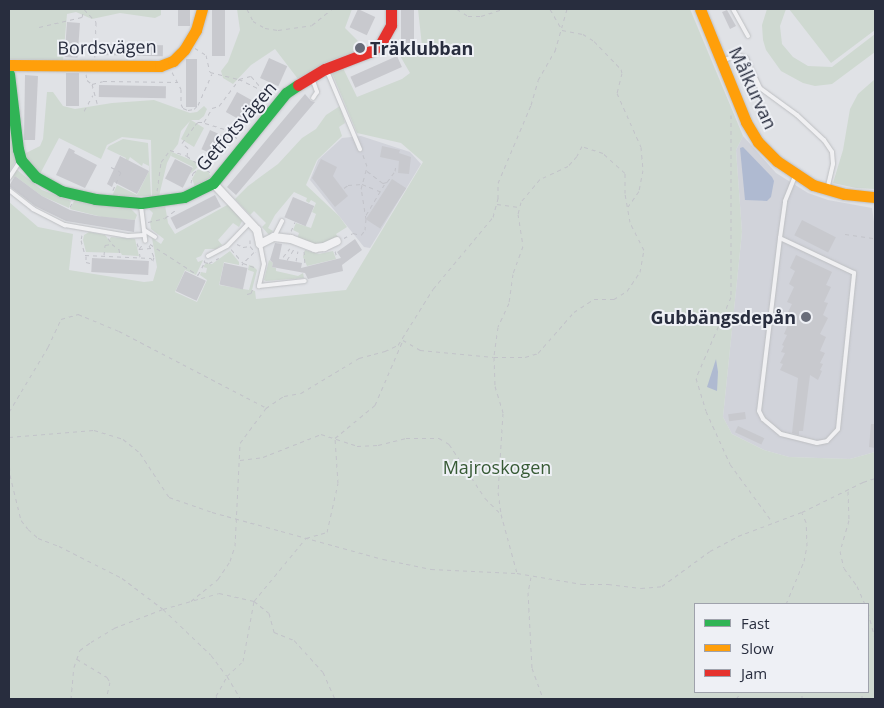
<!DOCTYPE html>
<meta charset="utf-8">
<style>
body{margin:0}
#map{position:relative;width:884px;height:708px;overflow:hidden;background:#e0e2e6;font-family:"Open Sans",sans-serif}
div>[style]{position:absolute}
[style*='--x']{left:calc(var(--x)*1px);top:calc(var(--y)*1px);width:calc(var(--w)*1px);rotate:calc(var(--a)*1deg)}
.built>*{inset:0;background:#d1d3da}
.green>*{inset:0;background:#cfd9d1}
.water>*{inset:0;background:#afbad1}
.building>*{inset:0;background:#c8c9ce;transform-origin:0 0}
.path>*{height:1px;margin-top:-0.5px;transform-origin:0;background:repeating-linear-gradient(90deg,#c2c3c9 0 4px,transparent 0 8px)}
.roads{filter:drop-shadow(0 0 1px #bdbfc2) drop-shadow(0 0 1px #bdbfc2)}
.lane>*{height:4px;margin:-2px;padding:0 2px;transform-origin:2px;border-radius:2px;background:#f0f0f2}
.street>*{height:8px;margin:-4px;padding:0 4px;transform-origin:4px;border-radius:4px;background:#f0f0f2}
.fast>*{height:11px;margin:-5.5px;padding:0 5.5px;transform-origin:5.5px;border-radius:5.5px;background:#30b455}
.slow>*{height:11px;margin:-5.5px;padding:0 5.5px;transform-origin:5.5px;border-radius:5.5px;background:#ff9f0a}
.jam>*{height:11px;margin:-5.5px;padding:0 5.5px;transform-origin:5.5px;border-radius:5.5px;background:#e5322d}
.dots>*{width:14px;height:14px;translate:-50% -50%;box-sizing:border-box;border:2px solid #eef0f5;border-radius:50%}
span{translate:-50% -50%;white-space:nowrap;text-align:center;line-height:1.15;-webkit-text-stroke:4px #eef0f5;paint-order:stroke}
.street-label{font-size:18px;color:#282d3e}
.poi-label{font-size:18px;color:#282d3e;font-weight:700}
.left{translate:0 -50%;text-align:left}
.right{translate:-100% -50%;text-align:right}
.park-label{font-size:18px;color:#375a35}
.frame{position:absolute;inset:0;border:10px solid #282d3e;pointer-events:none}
.legend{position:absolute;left:694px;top:603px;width:175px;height:90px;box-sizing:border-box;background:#eef0f5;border:1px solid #9fa2ac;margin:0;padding:6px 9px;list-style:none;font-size:15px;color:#282d3e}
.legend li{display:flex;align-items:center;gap:10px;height:25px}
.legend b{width:25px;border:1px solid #9fa2ac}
</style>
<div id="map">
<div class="built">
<div style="clip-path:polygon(361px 136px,410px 152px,421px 164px,370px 248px,364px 247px,310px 180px,318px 160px,342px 138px)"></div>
<div style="clip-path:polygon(743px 136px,776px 173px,808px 193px,828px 200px,872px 208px,875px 229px,875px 452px,850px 459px,789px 457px,764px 450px,732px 434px,723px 417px,742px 232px,736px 150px)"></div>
</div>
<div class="green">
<div style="clip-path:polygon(9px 9px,161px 9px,161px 15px,155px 18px,120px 13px,92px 19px,76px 12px,67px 14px,63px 60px,9px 59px)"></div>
<div style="clip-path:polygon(237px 9px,352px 9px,345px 28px,366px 49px,329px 61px,298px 79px,275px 49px,251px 65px,233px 84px,223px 78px,221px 71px,228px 62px,240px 30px)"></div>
<div style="clip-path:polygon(evenodd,418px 9px,690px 9px,743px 136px,736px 150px,742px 232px,723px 417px,732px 434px,764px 450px,789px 457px,850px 459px,875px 452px,875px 699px,9px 699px,9px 202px,38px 227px,73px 234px,69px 270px,144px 282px,153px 281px,157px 267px,152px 238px,161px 244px,164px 239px,151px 229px,150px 222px,153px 213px,149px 209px,165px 205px,168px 223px,175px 234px,229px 204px,243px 219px,239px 227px,233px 223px,218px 240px,222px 245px,216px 249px,205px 249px,201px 256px,196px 258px,198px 262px,203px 260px,196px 275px,185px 270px,175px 292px,197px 302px,207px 280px,200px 275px,201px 272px,206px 273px,207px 268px,203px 267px,206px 263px,212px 264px,230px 251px,239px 262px,239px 265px,224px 262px,219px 285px,249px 290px,254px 272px,248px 270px,249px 265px,253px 266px,257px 270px,252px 290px,255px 291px,256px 299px,346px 290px,423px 162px,401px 143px,357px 133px,332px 73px,343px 68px,357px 97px,402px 79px,410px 73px,399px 54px,405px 46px,422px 46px,418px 9px,695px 604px,868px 604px,868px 692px,695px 692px,695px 604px)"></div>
<div style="clip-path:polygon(767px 9px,786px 9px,780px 26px,782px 44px,793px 57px,808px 66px,832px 67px,875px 34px,875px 52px,832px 84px,815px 86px,803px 83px,781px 71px,766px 50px,763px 40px,762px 25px)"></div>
<div style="clip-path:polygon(789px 9px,875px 9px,875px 30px,831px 63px)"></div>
<div style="clip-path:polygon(875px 79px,875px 189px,856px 188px,833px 183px,843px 150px,850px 109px,858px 94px)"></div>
<div style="clip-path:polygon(47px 92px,53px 92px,63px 106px,75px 109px,112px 103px,154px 100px,190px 113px,197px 112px,204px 106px,207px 109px,204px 116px,199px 120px,191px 120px,204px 128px,194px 147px,181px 139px,190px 121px,181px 131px,178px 144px,172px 152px,196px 162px,199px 166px,190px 174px,193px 167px,171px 156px,172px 153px,167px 163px,159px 196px,152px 197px,151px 140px,122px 137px,107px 145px,101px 159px,59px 138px,40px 174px,29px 163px,26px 153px,40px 146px,43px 139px)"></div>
<div style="clip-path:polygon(340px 106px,345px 123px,339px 127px,342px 136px,317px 160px,306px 185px,339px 216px,347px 227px,336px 234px,338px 237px,323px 244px,315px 245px,297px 239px,299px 233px,293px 230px,296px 223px,311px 228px,316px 214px,312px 212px,316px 203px,311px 200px,309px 203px,306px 201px,307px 198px,294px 192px,275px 215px,268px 228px,273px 231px,269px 235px,262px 227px,266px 223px,254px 211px,250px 215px,235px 199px,248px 186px,278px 164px,302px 138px,316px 129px,326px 115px)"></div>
<div style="clip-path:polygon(9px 122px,16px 160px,9px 173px)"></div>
<div style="clip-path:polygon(123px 139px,148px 143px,151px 196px,112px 196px,117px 185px,137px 195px,149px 171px,149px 166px,143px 163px,142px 166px,130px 157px,124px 169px,122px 168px,126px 158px,107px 149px,109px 146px)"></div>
<div style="clip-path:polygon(16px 169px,42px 190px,71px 201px,69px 208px,42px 196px,15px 176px,12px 180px)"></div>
<div style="clip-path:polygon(201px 169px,208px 171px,211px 177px,195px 187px,192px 179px,197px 170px)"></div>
<div style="clip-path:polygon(74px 201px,130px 208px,137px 215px,135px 220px,102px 217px,70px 209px)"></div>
<div style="clip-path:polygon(89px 232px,105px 235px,109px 240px,111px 237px,135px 239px,139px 256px,122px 255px,121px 253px,86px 252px,83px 240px,84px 235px)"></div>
<div style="clip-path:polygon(305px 250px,319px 254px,333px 251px,336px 259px,307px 266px,303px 257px)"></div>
<div style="clip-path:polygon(269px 260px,273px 263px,272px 267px,276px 268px,276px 271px,298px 276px,303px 273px,304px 278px,266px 281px,264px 280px)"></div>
</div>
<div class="water">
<div style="clip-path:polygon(743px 147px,772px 177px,774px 181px,771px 197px,767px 201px,745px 200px,740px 148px)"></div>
<div style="clip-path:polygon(716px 359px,718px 372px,717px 391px,707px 387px)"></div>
</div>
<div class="building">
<div style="left:178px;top:9px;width:12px;height:17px"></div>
<div style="left:212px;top:9px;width:13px;height:47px"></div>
<div style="left:358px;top:9px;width:19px;height:20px;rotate:25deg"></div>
<div style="left:401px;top:9px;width:13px;height:36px"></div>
<div style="clip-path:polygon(727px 10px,736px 26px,730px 29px,722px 12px)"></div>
<div style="left:67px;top:22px;width:13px;height:35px;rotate:4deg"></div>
<div style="left:98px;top:44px;width:65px;height:11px;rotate:1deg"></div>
<div style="left:397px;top:56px;width:12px;height:51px;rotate:66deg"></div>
<div style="left:269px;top:58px;width:20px;height:22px;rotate:24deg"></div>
<div style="left:186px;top:59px;width:11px;height:48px"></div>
<div style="left:66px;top:73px;width:13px;height:33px"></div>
<div style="clip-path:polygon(25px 75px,38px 76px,35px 140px,24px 140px)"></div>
<div style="left:99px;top:85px;width:67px;height:12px;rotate:1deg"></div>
<div style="left:237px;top:92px;width:21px;height:23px;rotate:29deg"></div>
<div style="clip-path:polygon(305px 94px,311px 101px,315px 102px,236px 195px,227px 187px)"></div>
<div style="left:210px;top:130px;width:20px;height:21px;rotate:24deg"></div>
<div style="clip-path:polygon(382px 146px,400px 150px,399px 153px,411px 157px,409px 174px,398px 173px,399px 161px,380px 157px)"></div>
<div style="clip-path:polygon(69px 148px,75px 151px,74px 153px,97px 165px,85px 188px,56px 175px)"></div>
<div style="clip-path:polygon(120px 156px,149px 171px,137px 194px,114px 182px,112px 187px,107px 184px)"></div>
<div style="left:175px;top:159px;width:20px;height:22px;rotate:27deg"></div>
<div style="clip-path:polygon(321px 159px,337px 167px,333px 176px,348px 196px,335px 207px,312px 178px)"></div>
<div style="clip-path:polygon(15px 176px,42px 196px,70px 210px,97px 216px,135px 220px,134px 232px,66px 221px,35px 206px,9px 186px)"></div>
<div style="left:392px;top:179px;width:17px;height:48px;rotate:33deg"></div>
<div style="left:215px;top:195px;width:13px;height:50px;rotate:63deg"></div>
<div style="left:293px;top:197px;width:23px;height:22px;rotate:23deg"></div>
<div style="left:802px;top:220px;width:38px;height:17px;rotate:27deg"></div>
<div style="clip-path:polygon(355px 239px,362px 250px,342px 265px,343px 271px,308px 279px,305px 273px,272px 267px,273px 263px,270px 260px,275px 243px,282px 244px,279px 259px,302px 263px,301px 268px,341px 258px,337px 252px)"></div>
<div style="clip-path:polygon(796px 255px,832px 272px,826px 285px,831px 287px,824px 302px,828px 303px,823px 315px,828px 318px,820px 334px,826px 337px,820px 351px,825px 353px,820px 363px,823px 364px,820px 370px,822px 371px,818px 380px,810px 375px,803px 431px,799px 431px,799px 435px,792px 433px,798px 378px,780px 370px,783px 364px,780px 363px,785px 353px,781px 352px,784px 346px,782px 345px,787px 335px,784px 334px,790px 320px,785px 318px,792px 304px,787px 302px,794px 287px,789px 284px,795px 271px,790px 268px)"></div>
<div style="left:92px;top:258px;width:57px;height:14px;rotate:3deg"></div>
<div style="left:224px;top:263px;width:24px;height:22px;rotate:12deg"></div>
<div style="left:185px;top:271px;width:23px;height:22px;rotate:25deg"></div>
<div style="left:745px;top:412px;width:7px;height:17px;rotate:82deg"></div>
<div style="clip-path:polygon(871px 424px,875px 424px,875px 448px,869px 447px)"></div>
<div style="left:738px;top:426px;width:29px;height:7px;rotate:25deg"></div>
</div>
<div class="path">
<div style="--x:247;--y:9;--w:13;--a:63"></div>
<div style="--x:253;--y:21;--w:14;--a:30"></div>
<div style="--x:265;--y:28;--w:13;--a:9"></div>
<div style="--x:278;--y:30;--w:34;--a:-8"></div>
<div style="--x:312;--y:25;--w:26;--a:-39"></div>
<div style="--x:457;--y:9;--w:13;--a:32"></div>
<div style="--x:468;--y:16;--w:13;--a:0"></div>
<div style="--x:481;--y:16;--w:22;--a:-18"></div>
<div style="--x:550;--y:9;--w:24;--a:60"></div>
<div style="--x:562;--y:30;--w:21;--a:11"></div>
<div style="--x:583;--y:34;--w:13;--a:32"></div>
<div style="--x:594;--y:41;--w:39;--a:46"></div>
<div style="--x:621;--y:69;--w:4;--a:76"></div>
<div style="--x:622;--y:73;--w:21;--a:104"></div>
<div style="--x:617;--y:93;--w:59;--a:66"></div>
<div style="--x:641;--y:147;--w:23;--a:85"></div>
<div style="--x:643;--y:170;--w:21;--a:101"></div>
<div style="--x:639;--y:191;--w:19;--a:125"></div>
<div style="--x:39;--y:27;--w:44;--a:-13.1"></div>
<div style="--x:82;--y:17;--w:8;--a:-76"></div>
<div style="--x:84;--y:9;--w:18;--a:47"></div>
<div style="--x:96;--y:22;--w:35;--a:92"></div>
<div style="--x:195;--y:48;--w:13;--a:32"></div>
<div style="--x:206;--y:55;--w:17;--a:77"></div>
<div style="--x:210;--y:72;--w:30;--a:14"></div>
<div style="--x:239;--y:79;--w:12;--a:-14"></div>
<div style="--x:251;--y:76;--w:29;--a:49"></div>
<div style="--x:172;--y:72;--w:19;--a:62"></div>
<div style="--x:181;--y:89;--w:15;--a:90"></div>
<div style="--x:181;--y:104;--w:4;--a:63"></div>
<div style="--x:183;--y:108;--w:5;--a:22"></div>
<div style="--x:188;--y:110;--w:6;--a:-9"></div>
<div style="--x:194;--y:109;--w:6;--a:-45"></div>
<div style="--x:198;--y:105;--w:34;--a:-66"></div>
<div style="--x:86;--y:74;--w:6;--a:81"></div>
<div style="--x:87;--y:80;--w:6;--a:39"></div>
<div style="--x:92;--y:84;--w:20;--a:75"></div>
<div style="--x:92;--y:84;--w:11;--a:-15"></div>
<div style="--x:103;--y:81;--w:75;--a:0.8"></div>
<div style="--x:84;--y:111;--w:18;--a:-61"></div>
<div style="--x:255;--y:115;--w:6;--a:-81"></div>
<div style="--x:256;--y:109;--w:17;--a:-50"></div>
<div style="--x:731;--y:115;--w:182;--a:90"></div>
<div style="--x:731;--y:297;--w:88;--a:113.4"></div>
<div style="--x:696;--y:378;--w:34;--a:73"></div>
<div style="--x:706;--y:411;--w:58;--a:65.6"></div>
<div style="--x:730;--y:464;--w:69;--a:53.8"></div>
<div style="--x:205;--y:123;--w:24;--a:17"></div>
<div style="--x:228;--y:130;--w:12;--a:42"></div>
<div style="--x:187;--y:156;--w:8;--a:-83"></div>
<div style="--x:188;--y:148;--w:8;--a:-140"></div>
<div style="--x:182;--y:143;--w:22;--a:-54"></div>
<div style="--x:195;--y:125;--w:4;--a:-45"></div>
<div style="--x:198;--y:122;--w:6;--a:0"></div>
<div style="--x:204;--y:122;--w:16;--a:-60"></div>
<div style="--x:212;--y:108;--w:7;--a:-16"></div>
<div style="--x:219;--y:106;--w:34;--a:-53"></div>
<div style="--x:239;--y:79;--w:25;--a:26"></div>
<div style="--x:262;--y:90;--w:7;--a:-27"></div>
<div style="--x:268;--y:87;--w:9;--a:13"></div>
<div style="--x:111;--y:167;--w:11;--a:27"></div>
<div style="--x:121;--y:172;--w:20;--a:114"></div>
<div style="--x:367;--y:171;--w:20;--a:37"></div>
<div style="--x:383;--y:183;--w:4;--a:-14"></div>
<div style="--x:387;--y:182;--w:14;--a:-54"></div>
<div style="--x:395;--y:171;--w:7;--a:-82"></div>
<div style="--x:191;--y:183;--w:10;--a:-79"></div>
<div style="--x:193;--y:173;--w:11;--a:-34"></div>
<div style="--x:344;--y:188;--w:5;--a:-37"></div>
<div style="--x:348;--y:185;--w:14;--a:-4"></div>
<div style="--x:362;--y:184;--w:22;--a:22"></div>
<div style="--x:157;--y:191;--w:29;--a:-82"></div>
<div style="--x:161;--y:162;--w:15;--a:-53"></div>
<div style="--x:170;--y:150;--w:18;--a:19"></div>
<div style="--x:187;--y:156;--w:28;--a:35"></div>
<div style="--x:497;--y:204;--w:22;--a:8"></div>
<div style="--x:70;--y:207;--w:4;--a:-63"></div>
<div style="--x:366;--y:215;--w:39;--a:-59"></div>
<div style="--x:148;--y:222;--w:17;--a:-13"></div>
<div style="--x:165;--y:218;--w:15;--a:-37"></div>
<div style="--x:291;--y:231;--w:10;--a:-66"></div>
<div style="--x:845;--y:234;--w:30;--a:8"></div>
<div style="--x:82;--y:235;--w:5;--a:101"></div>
<div style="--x:81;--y:240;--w:16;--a:75"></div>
<div style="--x:85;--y:255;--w:66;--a:2.6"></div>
<div style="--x:151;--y:258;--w:2;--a:63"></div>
<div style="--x:108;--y:238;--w:7;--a:56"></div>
<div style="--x:112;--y:244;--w:9;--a:36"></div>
<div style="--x:119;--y:249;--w:7;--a:82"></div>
<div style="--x:344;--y:238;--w:10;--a:-29"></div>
<div style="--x:353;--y:233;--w:8;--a:14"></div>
<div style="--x:361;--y:235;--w:6;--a:-51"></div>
<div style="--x:365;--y:230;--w:11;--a:-85"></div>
<div style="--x:366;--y:219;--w:30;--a:-99"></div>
<div style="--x:361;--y:189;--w:24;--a:-75"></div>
<div style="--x:367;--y:166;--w:12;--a:-110"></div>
<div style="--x:250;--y:240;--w:6;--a:90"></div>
<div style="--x:250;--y:246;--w:8;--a:50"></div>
<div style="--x:137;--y:243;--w:6;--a:72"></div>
<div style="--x:139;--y:249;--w:12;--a:-5"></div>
<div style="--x:150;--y:244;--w:57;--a:32.9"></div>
<div style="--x:198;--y:275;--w:13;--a:-63"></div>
<div style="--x:237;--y:244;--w:7;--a:27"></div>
<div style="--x:243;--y:247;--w:7;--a:-8"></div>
<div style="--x:149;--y:245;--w:13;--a:67"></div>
<div style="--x:154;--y:257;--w:6;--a:108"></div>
<div style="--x:231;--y:249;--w:18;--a:49"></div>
<div style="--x:243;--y:263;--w:2;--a:117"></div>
<div style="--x:304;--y:251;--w:15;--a:86"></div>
<div style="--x:335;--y:251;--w:6;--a:72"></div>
<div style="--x:254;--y:252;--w:16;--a:135"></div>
<div style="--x:243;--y:263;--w:15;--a:20"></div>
<div style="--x:104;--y:255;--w:10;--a:-84"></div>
<div style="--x:105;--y:245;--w:6;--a:-9"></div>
<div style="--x:86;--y:256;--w:6;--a:90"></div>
<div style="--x:86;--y:262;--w:4;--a:14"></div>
<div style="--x:140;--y:257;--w:8;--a:-97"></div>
<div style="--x:139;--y:249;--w:5;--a:-53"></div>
<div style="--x:283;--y:257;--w:11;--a:-52"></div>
<div style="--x:205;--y:260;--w:2;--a:117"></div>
<div style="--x:204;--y:262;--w:5;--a:11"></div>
<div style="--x:209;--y:263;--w:11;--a:-27"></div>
<div style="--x:287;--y:260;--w:13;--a:-58"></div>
<div style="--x:296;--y:261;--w:10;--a:-79"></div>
<div style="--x:247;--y:294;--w:4;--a:-14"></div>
<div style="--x:251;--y:293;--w:5;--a:-68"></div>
<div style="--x:9;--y:412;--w:76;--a:-59"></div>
<div style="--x:48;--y:347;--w:31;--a:-65"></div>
<div style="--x:61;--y:319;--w:18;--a:-16"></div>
<div style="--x:78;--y:314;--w:44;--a:22.5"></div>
<div style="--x:119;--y:331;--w:165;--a:27.5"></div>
<div style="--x:9;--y:437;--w:85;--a:-4.7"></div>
<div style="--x:94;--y:430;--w:30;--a:17"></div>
<div style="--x:123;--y:439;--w:22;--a:39"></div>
<div style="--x:140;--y:453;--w:53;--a:56.6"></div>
<div style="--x:169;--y:497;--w:46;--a:19.2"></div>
<div style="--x:212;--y:512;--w:177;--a:15.4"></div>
<div style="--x:383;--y:559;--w:49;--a:11.8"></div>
<div style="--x:431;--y:569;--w:86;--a:2.7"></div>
<div style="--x:517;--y:573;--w:66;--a:9.6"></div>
<div style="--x:582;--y:584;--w:26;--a:0"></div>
<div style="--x:608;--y:584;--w:33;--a:7"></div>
<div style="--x:641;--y:588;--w:21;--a:-5"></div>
<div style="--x:662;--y:586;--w:59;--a:-36.1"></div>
<div style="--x:710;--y:551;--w:32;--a:-28"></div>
<div style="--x:738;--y:536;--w:68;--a:-20.6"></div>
<div style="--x:802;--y:512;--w:68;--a:-26.2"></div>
<div style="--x:863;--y:482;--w:13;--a:-18"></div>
<div style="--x:9;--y:451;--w:24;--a:88"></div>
<div style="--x:10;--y:475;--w:46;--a:76.3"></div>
<div style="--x:21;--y:520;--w:11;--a:52"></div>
<div style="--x:28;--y:529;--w:13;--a:42"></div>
<div style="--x:38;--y:538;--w:22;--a:21"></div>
<div style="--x:59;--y:546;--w:71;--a:26.9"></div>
<div style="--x:122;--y:578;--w:51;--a:37.1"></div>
<div style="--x:163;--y:609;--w:66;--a:43.8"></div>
<div style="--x:211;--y:655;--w:26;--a:53"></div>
<div style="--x:227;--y:676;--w:27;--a:59"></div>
<div style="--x:240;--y:460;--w:23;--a:-7"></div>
<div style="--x:263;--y:457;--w:62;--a:-21.6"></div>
<div style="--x:321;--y:434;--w:38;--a:18"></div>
<div style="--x:357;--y:446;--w:21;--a:-3"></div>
<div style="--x:378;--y:445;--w:29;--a:-14"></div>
<div style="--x:406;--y:438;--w:33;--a:0"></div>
<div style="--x:439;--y:438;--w:12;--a:31"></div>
<div style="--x:449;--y:444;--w:65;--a:56.3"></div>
<div style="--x:485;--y:498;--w:23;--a:45"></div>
<div style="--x:848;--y:491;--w:29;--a:88"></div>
<div style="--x:849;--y:520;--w:32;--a:106"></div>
<div style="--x:840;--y:551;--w:17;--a:77"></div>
<div style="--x:844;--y:568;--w:22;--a:54"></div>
<div style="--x:857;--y:586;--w:20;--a:66"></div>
<div style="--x:531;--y:577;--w:15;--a:101"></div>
<div style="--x:528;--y:592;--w:76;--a:87"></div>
<div style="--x:532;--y:668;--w:33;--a:70"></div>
<div style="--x:191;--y:601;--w:35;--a:-39"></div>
<div style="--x:218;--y:579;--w:22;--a:-56"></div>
<div style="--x:230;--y:561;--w:16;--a:-72"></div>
<div style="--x:235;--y:546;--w:103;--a:-87.2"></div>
<div style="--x:240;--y:443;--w:44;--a:-53.4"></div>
<div style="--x:266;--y:408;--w:22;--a:-34"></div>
<div style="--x:284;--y:396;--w:17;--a:-10"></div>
<div style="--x:301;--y:393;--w:68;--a:-31.1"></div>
<div style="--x:359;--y:358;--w:27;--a:-15"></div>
<div style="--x:385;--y:351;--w:14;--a:-25"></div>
<div style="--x:398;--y:345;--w:66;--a:-58"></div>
<div style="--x:433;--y:289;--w:94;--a:-50.2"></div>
<div style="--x:493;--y:217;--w:20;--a:-75"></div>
<div style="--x:498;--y:198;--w:15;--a:-90"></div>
<div style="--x:498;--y:183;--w:85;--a:-67.1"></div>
<div style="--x:531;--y:105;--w:26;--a:-74"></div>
<div style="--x:538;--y:80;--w:34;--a:-60"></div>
<div style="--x:555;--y:51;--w:44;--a:-74.1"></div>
<div style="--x:786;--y:604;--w:47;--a:-67.3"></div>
<div style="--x:804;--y:561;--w:15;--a:-79"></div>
<div style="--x:807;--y:546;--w:24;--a:-92"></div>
<div style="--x:806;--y:522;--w:10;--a:-114"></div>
<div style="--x:868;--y:612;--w:28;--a:75"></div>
<div style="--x:77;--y:659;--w:35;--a:31"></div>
<div style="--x:107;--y:677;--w:6;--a:59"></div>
<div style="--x:110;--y:682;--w:17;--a:103"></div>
<div style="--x:71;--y:699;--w:32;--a:-85"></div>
<div style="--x:74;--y:667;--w:18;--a:-71"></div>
<div style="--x:80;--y:650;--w:14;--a:-36"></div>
<div style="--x:91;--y:642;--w:27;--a:-31"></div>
<div style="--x:114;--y:628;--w:53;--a:-21.2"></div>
<div style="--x:163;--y:609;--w:58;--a:-15.9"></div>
<div style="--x:219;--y:593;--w:36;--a:13"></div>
<div style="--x:254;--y:601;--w:19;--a:39"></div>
<div style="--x:269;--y:613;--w:20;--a:75"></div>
<div style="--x:274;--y:632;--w:22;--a:22"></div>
<div style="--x:294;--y:640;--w:43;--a:47.8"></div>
<div style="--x:323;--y:672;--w:30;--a:66"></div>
<div style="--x:217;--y:699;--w:3;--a:-108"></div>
<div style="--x:216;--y:696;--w:23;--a:-61"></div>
<div style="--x:227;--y:676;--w:22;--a:-43"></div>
<div style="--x:243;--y:661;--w:61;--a:-79.6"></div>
<div style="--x:254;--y:601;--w:82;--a:-50.5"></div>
<div style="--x:306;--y:538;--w:22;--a:-16"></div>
<div style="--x:327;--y:532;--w:50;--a:-77.3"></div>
<div style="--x:338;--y:483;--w:45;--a:-93.8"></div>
<div style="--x:335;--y:438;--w:52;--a:-39.5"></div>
<div style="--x:375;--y:405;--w:71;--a:-66.7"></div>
<div style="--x:403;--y:340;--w:20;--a:30"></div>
<div style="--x:420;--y:350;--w:74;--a:5.4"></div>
<div style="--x:494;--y:357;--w:31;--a:0"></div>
<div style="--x:525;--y:357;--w:14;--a:-17"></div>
<div style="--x:538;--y:353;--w:55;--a:-48.7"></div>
<div style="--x:574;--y:312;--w:24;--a:-33"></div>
<div style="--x:594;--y:299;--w:20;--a:0"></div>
<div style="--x:614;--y:299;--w:15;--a:-32"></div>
<div style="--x:627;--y:291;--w:23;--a:-56"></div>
<div style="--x:640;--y:272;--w:22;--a:-80"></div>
<div style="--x:644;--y:250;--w:31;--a:-117"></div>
<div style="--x:630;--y:222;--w:29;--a:-100"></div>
<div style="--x:625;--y:193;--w:20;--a:-90"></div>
<div style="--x:625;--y:173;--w:30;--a:-138"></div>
<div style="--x:603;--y:153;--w:22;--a:-162"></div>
<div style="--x:582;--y:146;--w:11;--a:117"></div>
<div style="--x:577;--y:156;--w:13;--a:132"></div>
<div style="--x:568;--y:166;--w:31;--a:155"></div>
<div style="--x:540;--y:179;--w:30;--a:130"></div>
<div style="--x:521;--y:202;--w:12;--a:104"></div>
<div style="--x:518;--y:214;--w:32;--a:81"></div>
<div style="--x:523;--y:246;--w:30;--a:110"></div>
<div style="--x:513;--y:274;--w:29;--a:98"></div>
<div style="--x:509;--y:303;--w:26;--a:115"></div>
<div style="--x:498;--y:327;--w:30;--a:98"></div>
<div style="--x:494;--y:357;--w:29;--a:88"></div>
<div style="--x:495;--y:386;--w:28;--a:73"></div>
<div style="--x:503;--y:413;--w:79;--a:93.6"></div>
<div style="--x:498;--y:492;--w:22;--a:82"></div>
<div style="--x:501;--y:514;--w:61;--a:74.8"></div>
<div style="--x:736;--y:699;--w:9;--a:-54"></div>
<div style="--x:802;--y:699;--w:7;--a:-90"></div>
<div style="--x:862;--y:699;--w:7;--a:-90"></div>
</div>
<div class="roads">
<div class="lane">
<div style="--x:733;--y:9;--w:31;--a:61"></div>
<div style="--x:722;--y:61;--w:17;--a:-21"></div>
<div style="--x:738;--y:55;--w:9;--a:21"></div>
<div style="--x:746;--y:58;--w:33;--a:65"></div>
<div style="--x:760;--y:88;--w:46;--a:36.1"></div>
<div style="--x:797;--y:115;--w:37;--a:43"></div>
<div style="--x:824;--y:140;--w:14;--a:56"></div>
<div style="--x:832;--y:152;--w:12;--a:85"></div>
<div style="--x:833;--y:164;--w:26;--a:103"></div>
<div style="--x:327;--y:71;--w:85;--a:67.1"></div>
<div style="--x:312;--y:78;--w:15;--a:70"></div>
<div style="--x:317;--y:92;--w:7;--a:124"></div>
<div style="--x:9;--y:178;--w:20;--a:-57"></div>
<div style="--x:9;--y:190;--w:31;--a:38"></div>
<div style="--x:33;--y:209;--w:36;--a:27"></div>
<div style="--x:65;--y:225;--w:64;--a:9.9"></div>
<div style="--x:128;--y:236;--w:16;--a:-4"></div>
<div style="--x:141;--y:206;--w:35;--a:83"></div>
<div style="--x:144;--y:230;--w:13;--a:32"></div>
<div style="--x:274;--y:237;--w:18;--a:-63"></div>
<div style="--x:780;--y:238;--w:174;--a:96.9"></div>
<div style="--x:759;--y:411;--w:9;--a:63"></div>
<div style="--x:763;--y:419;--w:23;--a:40"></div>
<div style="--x:781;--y:434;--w:37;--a:14"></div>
<div style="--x:817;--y:443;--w:10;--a:-11"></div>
<div style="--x:827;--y:441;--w:16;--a:-47"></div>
<div style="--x:838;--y:429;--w:157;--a:-84.1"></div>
<div style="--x:854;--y:273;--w:82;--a:-154.7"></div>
<div style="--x:780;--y:238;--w:37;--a:-82"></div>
<div style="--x:785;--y:201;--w:27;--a:-68"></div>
<div style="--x:260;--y:244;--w:20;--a:79"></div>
<div style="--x:264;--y:264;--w:23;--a:103"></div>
<div style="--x:259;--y:286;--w:46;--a:-6.2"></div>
<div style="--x:208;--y:256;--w:21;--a:-28"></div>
<div style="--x:227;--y:246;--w:33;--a:-46"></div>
</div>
<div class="street">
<div style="--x:213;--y:183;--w:64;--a:46.9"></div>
<div style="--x:257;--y:230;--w:14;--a:78"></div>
<div style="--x:260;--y:244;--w:16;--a:-27"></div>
<div style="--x:274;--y:237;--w:17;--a:7"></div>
<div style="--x:291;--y:239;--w:26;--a:21"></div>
<div style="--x:315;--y:248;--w:9;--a:-6"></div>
<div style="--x:324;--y:247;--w:14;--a:-25"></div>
</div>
<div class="fast">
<div style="--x:9;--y:74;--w:76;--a:83.2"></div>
<div style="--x:18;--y:149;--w:11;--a:75"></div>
<div style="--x:21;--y:160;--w:23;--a:49"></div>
<div style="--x:36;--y:177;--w:29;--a:29"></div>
<div style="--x:61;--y:191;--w:35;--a:13"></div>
<div style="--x:95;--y:199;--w:46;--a:5"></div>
<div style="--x:141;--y:203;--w:43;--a:-7.9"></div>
<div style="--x:184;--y:197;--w:32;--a:-26"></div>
<div style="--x:213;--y:183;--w:116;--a:-51"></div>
<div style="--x:286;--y:93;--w:14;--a:-34"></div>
</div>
<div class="slow">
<div style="--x:700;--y:9;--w:122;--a:67.8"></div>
<div style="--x:746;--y:122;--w:23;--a:59"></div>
<div style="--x:758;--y:142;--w:27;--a:45"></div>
<div style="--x:777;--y:161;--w:43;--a:33.7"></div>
<div style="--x:813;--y:185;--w:33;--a:16"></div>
<div style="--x:845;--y:194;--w:30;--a:6"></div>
<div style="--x:9;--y:65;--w:151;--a:0.4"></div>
<div style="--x:160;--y:66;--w:14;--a:-21"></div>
<div style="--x:173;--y:61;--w:16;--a:-45"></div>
<div style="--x:184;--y:50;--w:23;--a:-59"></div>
<div style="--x:196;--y:30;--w:22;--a:-74"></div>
</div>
<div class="jam">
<div style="--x:298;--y:85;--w:31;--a:-31"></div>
<div style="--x:325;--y:69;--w:47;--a:-21.1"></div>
<div style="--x:369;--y:52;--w:13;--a:-32"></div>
<div style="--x:380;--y:45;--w:23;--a:-61"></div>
<div style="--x:391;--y:25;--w:16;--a:-90"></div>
</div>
</div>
<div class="dots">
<div style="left:360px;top:48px;background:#686c79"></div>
<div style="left:806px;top:317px;background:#686c79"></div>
</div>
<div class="street-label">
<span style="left:107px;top:47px;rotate:-1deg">Bordsvägen</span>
<span style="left:753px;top:88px;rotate:65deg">Målkurvan</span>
<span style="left:236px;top:126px;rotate:-49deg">Getfotsvägen</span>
</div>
<div class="poi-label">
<span class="left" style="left:370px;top:48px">Träklubban</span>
<span class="right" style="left:796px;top:317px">Gubbängsdepån</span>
</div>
<div class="park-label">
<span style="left:497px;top:467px">Majroskogen</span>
</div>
<div class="frame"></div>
<ul class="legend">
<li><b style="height:6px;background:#30b455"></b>Fast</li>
<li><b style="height:6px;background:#ff9f0a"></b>Slow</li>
<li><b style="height:6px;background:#e5322d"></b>Jam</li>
</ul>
</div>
